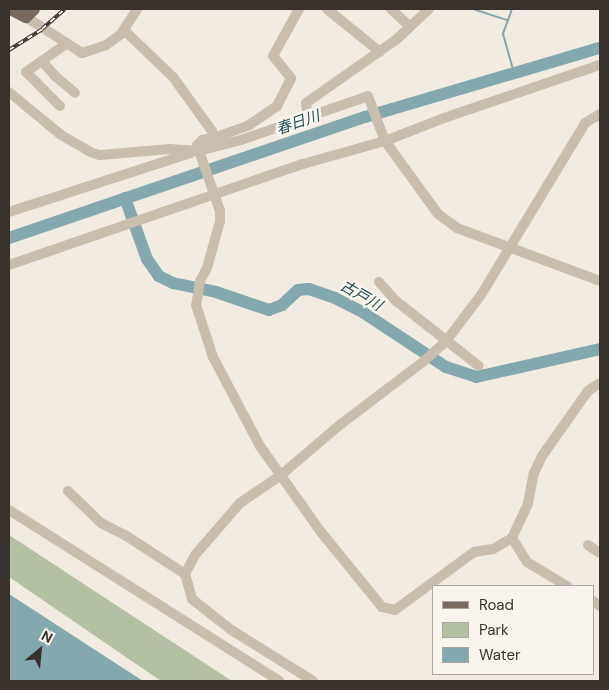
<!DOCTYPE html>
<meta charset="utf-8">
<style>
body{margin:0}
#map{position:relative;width:609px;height:690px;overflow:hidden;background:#f2ebe2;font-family:"DM Sans","Noto Sans JP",sans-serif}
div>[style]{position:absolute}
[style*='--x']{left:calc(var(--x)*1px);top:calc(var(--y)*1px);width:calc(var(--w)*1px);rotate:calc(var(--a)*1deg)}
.green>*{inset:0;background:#b4c0a2}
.water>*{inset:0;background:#83a8ad}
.stream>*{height:2px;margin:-1px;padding:0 1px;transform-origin:1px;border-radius:1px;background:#83a8ad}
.river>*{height:12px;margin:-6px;padding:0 6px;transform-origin:6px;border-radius:6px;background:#83a8ad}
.minor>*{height:10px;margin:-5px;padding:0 5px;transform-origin:5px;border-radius:5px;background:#c9bdae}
.major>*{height:12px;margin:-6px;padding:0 6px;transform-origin:6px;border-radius:6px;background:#79695e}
.rail>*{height:4px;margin-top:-2px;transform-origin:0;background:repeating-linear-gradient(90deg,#f9f5ee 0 5.5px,#39312c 0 11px);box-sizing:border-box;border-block:1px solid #39312c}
span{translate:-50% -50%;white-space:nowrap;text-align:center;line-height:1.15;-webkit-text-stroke:5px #f9f5ee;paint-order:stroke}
.water-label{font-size:15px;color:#245057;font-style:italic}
.frame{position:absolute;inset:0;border:10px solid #39312c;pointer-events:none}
.legend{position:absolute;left:432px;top:585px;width:162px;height:90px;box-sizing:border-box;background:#f9f5ee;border:1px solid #aca7a0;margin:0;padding:6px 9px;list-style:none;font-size:15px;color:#39312c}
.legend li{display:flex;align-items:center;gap:10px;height:25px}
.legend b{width:25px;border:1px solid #aca7a0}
.north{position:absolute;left:15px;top:625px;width:50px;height:50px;-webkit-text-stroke:4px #f9f5ee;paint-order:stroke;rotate:28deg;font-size:14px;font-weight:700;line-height:20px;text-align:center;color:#39312c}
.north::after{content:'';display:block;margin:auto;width:18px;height:22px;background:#39312c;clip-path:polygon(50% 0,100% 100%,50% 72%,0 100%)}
</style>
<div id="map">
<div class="green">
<div style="clip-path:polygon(9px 535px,232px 681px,161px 681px,9px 577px)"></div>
</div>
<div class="water">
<div style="clip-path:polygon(9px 594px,143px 681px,9px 681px)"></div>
</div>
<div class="stream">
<div style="--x:473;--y:9;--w:36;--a:18"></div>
<div style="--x:512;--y:9;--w:27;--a:110"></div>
<div style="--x:503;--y:34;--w:41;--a:74.2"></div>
</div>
<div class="river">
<div style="--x:125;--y:198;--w:65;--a:70.2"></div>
<div style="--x:147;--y:259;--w:21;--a:55"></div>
<div style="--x:159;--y:276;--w:16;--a:27"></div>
<div style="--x:173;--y:283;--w:44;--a:11.8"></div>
<div style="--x:216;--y:292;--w:56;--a:18.8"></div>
<div style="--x:269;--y:310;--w:14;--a:-21"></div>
<div style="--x:282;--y:305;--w:22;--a:-43"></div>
<div style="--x:298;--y:290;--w:11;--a:-5"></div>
<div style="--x:309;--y:289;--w:28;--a:19"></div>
<div style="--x:335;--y:298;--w:33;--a:27"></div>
<div style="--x:364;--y:313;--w:98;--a:33.4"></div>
<div style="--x:446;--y:367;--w:32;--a:18"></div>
<div style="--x:476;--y:377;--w:127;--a:-12.7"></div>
<div style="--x:9;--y:238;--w:376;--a:-18.8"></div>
<div style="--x:365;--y:117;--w:245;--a:-16.4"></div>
</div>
<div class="minor">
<div style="--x:327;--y:9;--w:68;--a:39.1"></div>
<div style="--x:391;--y:9;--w:26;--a:43"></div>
<div style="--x:26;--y:17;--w:67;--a:32.7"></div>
<div style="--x:82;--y:53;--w:25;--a:-18"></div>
<div style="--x:106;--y:45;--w:19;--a:-36"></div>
<div style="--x:121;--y:34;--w:30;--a:-57"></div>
<div style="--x:124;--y:30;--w:68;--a:43.8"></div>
<div style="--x:173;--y:77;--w:67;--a:54.2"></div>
<div style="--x:212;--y:131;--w:7;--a:74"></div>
<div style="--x:214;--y:138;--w:12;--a:171"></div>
<div style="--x:202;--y:140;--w:7;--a:135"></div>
<div style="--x:197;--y:145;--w:70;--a:70.8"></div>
<div style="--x:220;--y:211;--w:10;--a:90"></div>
<div style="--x:220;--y:221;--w:49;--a:105.5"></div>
<div style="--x:207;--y:268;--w:15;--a:118"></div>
<div style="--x:200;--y:281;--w:24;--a:99"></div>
<div style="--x:196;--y:305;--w:55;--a:71.9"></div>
<div style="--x:213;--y:357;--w:101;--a:62.2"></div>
<div style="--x:260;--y:446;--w:105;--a:54.7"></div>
<div style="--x:321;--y:532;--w:97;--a:50.9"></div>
<div style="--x:382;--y:607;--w:13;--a:13"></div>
<div style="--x:395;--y:610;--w:98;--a:-36.3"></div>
<div style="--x:474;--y:552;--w:19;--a:-9"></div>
<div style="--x:493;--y:549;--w:22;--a:-30"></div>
<div style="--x:512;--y:538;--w:38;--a:-65"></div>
<div style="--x:528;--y:503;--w:31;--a:-79"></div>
<div style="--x:534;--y:473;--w:19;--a:-65"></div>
<div style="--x:542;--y:456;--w:80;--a:-54.7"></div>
<div style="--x:588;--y:391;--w:14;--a:-34"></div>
<div style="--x:42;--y:61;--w:20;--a:49"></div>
<div style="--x:55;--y:76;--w:26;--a:40"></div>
<div style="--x:9;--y:92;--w:67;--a:39.6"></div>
<div style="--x:61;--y:135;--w:34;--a:30"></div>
<div style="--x:90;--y:152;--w:10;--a:17"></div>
<div style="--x:100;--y:155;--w:70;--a:-4.9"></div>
<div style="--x:170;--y:149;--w:28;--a:4"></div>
<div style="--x:198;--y:151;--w:44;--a:-14.3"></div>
<div style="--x:241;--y:140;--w:134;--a:-19.1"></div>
<div style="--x:368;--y:96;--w:48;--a:69.3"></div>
<div style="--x:385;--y:141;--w:90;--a:54"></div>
<div style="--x:438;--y:214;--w:24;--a:36"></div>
<div style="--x:457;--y:228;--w:153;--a:20.3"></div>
<div style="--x:60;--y:106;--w:48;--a:-135"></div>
<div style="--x:26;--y:72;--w:49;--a:-35"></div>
<div style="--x:308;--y:116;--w:13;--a:-99"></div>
<div style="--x:306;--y:103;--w:111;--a:-35.1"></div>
<div style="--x:397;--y:39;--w:44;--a:-43.2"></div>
<div style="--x:214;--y:138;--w:37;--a:-20"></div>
<div style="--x:249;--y:125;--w:34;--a:-34"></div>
<div style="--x:277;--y:106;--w:31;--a:-63"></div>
<div style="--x:291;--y:78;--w:28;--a:-129"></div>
<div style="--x:273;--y:56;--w:54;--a:-61"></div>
<div style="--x:9;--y:212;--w:191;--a:-18"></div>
<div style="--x:9;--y:265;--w:311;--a:-19"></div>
<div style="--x:303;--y:164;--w:85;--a:-15.7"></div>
<div style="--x:385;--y:141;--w:63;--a:-21.3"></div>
<div style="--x:444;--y:118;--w:165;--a:-18.8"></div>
<div style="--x:379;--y:282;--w:25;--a:48"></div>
<div style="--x:396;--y:301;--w:105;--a:38.1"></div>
<div style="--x:68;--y:491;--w:46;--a:44.1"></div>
<div style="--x:101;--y:523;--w:27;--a:27"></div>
<div style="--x:125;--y:535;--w:72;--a:33"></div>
<div style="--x:185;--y:574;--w:26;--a:74"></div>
<div style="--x:192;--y:599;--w:13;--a:39"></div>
<div style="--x:202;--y:607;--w:39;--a:38"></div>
<div style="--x:233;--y:631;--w:94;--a:32"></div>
<div style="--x:9;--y:510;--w:320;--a:32.3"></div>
<div style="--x:512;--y:538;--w:28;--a:58"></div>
<div style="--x:527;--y:562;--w:47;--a:31"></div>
<div style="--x:588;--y:545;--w:14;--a:34"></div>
<div style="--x:185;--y:574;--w:21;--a:-62"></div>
<div style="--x:195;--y:555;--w:69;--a:-49.1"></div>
<div style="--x:240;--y:503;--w:50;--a:-34.3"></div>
<div style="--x:281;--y:475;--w:79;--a:-40.4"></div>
<div style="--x:341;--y:424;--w:104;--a:-37.2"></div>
<div style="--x:424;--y:361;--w:31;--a:-42"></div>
<div style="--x:447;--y:340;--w:56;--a:-52.9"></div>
<div style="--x:481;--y:295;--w:201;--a:-58.8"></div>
<div style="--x:585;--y:123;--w:17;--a:-31"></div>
<div style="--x:593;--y:601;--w:9;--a:36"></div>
</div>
<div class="major">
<div style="--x:10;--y:9;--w:18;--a:27"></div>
<div style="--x:26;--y:17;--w:11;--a:-45"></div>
</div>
<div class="rail">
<div style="--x:9;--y:50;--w:39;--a:-32"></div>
<div style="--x:42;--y:29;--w:30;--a:-41"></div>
</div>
<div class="water-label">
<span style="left:298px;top:123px;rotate:-19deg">春日川</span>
<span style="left:361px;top:296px;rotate:30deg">古戸川</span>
</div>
<div class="frame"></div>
<ul class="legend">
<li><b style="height:6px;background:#79695e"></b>Road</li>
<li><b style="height:14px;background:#b4c0a2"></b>Park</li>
<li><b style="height:14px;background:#83a8ad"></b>Water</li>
</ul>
<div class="north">N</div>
</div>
